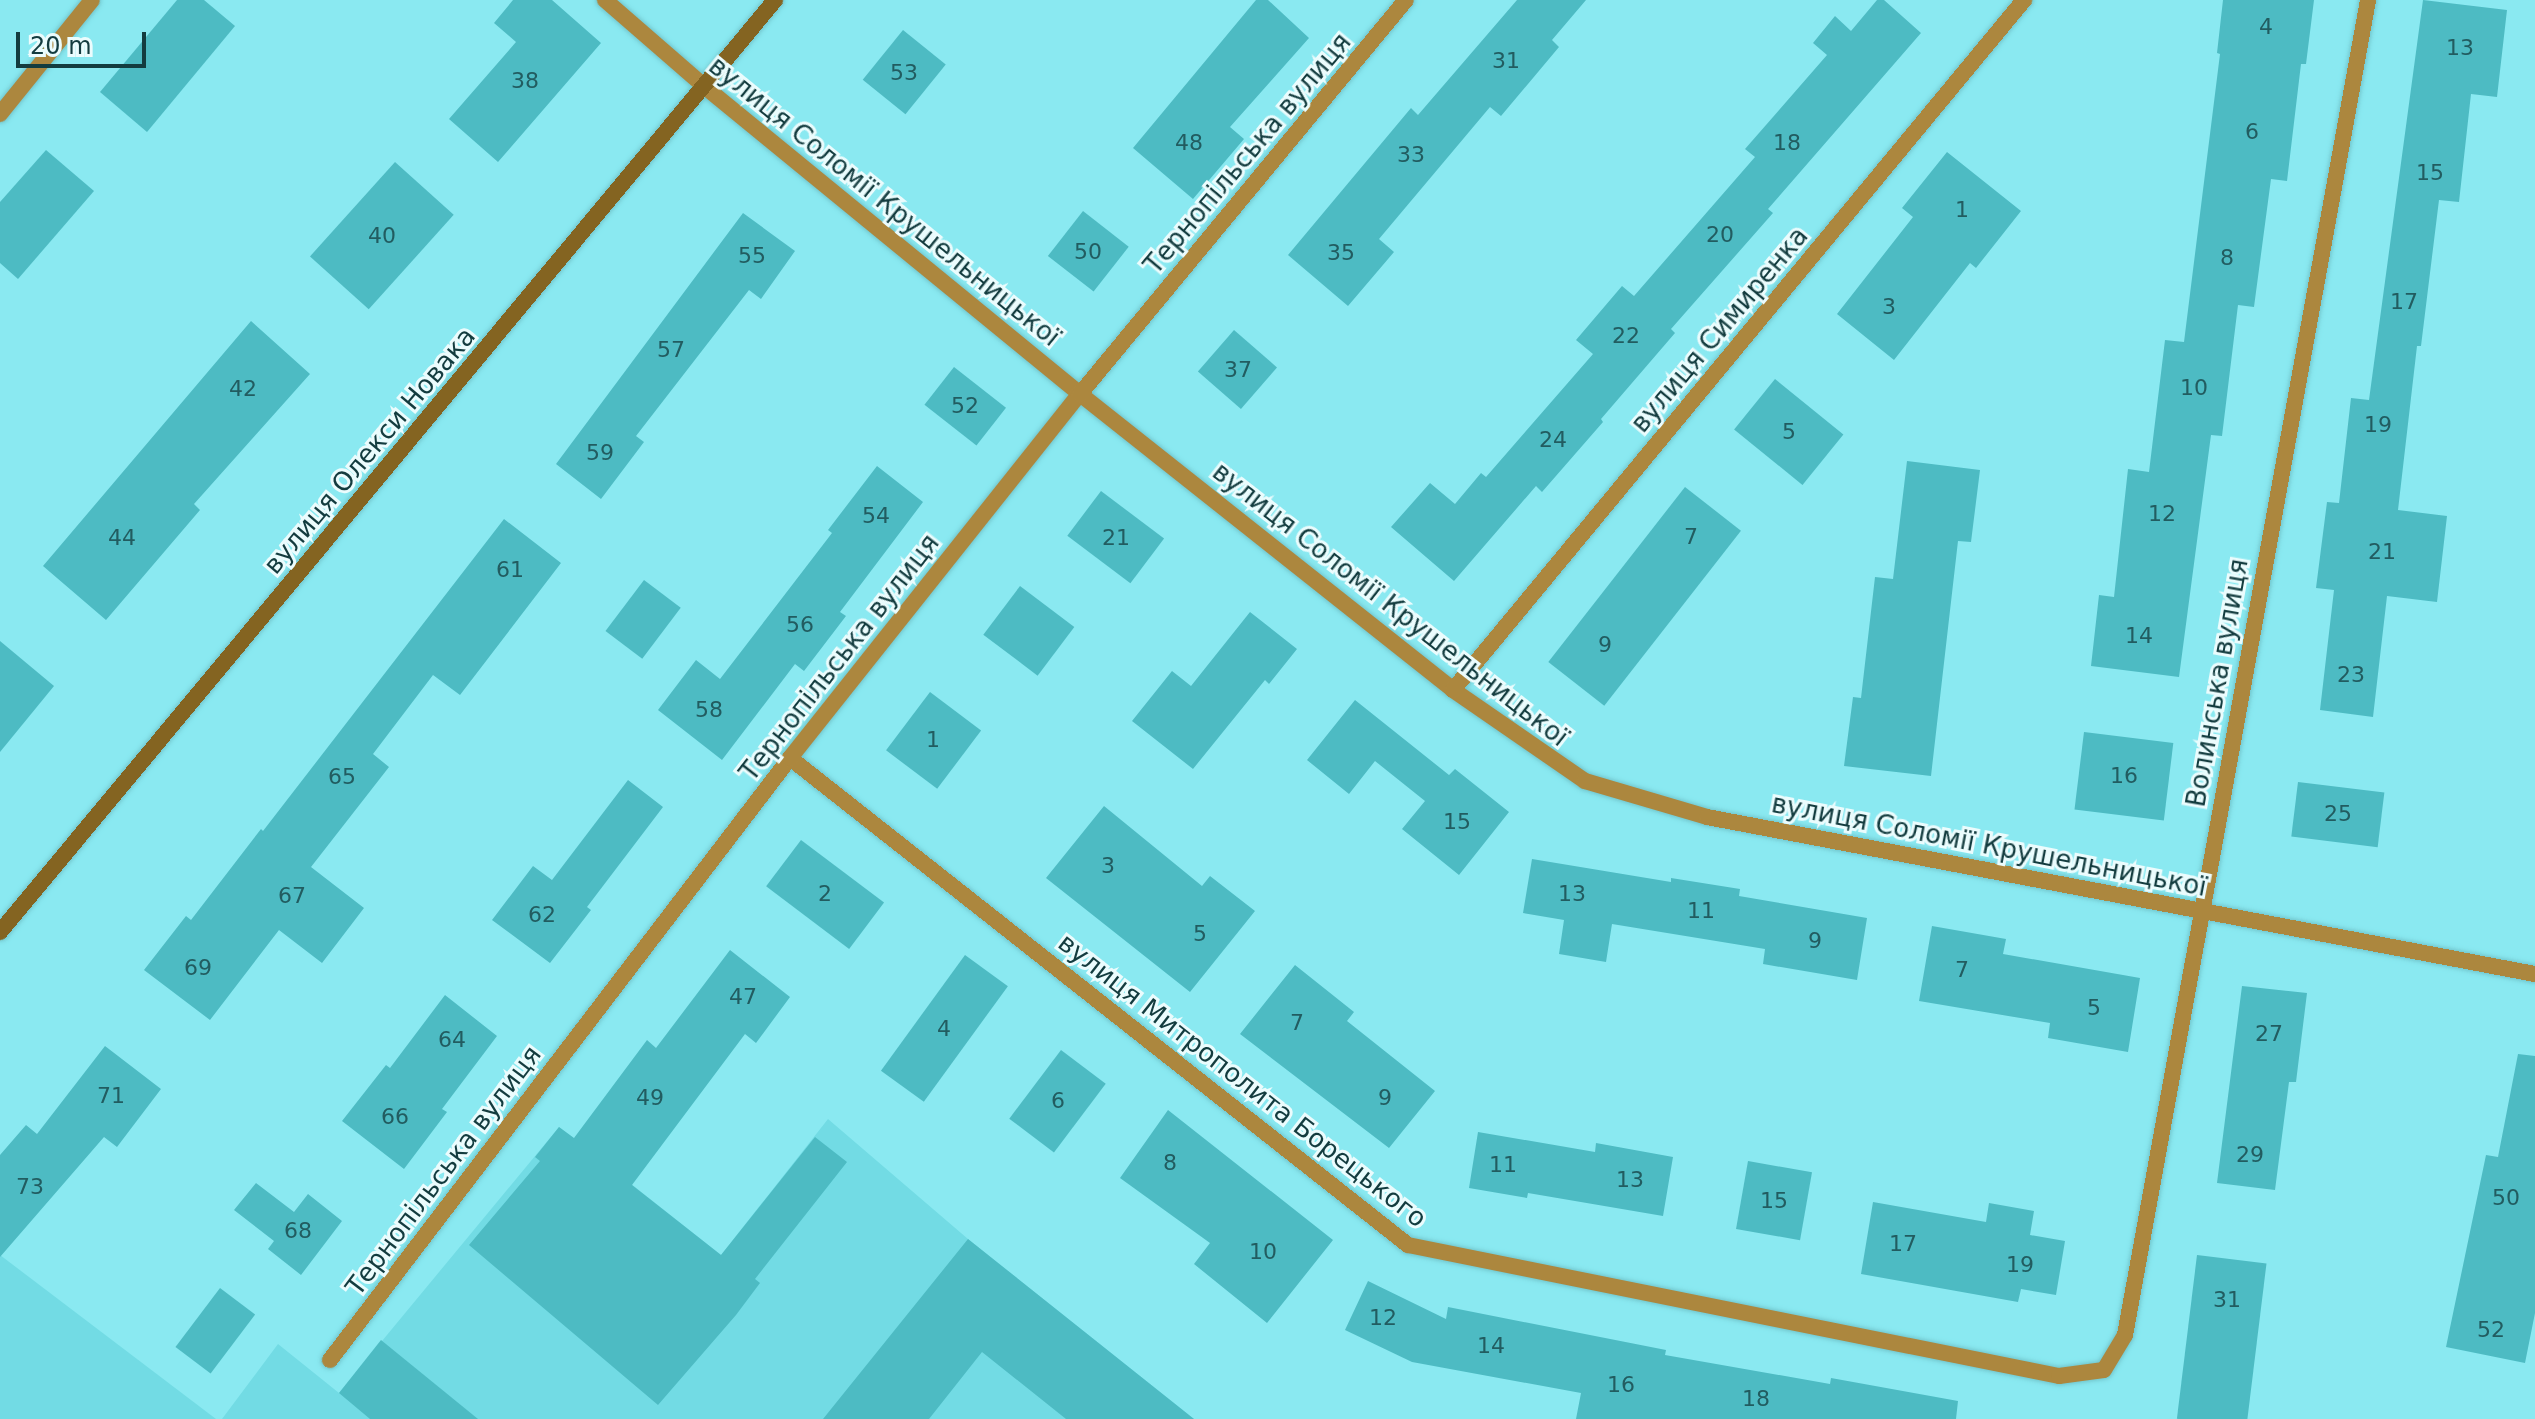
<!DOCTYPE html>
<meta charset="utf-8">
<style>
body{margin:0}
#map{position:relative;width:2535px;height:1419px;overflow:hidden;background:#8ae9f1;font-family:"DejaVu Sans",sans-serif}
div>[style]{position:absolute}
[style*='--x']{left:calc(var(--x)*1px);top:calc(var(--y)*1px);width:calc(var(--w)*1px);rotate:calc(var(--a)*1deg)}
.built>*{inset:0;background:#72dbe4}
.building>*{inset:0;background:#4dbbc3;transform-origin:0 0}
.roads{filter:drop-shadow(0 0 2px #72c6cd) drop-shadow(0 0 2px #72c6cd)}
.street>*{height:16px;margin:-8px;padding:0 8px;transform-origin:8px;border-radius:8px;background:#ac873e}
.secondary>*{height:16px;margin:-8px;padding:0 8px;transform-origin:8px;border-radius:8px;background:#846421}
span{translate:-50% -50%;white-space:nowrap;text-align:center;line-height:1.15;-webkit-text-stroke:6px #ebfcfd;paint-order:stroke}
.number-label{font-size:22px;color:#225c60}
.number-label span{-webkit-text-stroke-width:0}
.street-label{font-size:26px;color:#133c3f}
.scale{position:absolute;left:16px;top:32px;width:130px;height:36px;box-sizing:border-box;border:4px solid #133c3f;border-top:0;padding-left:10px;font-size:24px;line-height:28px;white-space:nowrap;color:#133c3f;-webkit-text-stroke:6px #ebfcfd;paint-order:stroke}
</style>
<div id="map">
<div class="built">
<div style="clip-path:polygon(828px 1119px,968px 1239px,1194px 1419px,222px 1419px,278px 1344px,339px 1393px,559px 1127px,721px 1255px)"></div>
<div style="clip-path:polygon(0 1255px,216px 1419px,0 1419px)"></div>
</div>
<div class="building">
<div style="clip-path:polygon(177px 0,204px 0,235px 26px,147px 132px,100px 92px)"></div>
<div style="clip-path:polygon(513px 0,552px 0,601px 43px,498px 162px,449px 119px,516px 42px,494px 23px)"></div>
<div style="clip-path:polygon(1256px 0,1268px 0,1309px 38px,1230px 127px,1244px 139px,1193px 199px,1133px 148px)"></div>
<div style="clip-path:polygon(1517px 0,1586px 0,1552px 40px,1559px 47px,1501px 116px,1490px 107px,1379px 239px,1394px 252px,1348px 306px,1288px 255px,1411px 108px,1418px 115px)"></div>
<div style="clip-path:polygon(1877px 0,1884px 0,1921px 33px,1768px 209px,1773px 213px,1671px 329px,1675px 333px,1601px 419px,1603px 422px,1542px 492px,1536px 486px,1454px 581px,1391px 527px,1430px 483px,1455px 504px,1481px 473px,1486px 477px,1593px 354px,1576px 340px,1622px 286px,1634px 296px,1755px 157px,1745px 149px,1827px 55px,1813px 43px,1835px 16px,1851px 31px)"></div>
<div style="clip-path:polygon(2223px 0,2314px 0,2306px 64px,2301px 64px,2287px 181px,2271px 179px,2254px 307px,2238px 305px,2222px 436px,2211px 435px,2179px 677px,2091px 666px,2099px 595px,2114px 597px,2128px 469px,2149px 472px,2165px 340px,2184px 342px,2220px 54px,2217px 53px)"></div>
<div style="clip-path:polygon(2423px 0,2507px 10px,2497px 97px,2471px 94px,2459px 202px,2439px 200px,2421px 346px,2417px 346px,2398px 510px,2447px 516px,2437px 602px,2387px 596px,2373px 717px,2320px 710px,2334px 590px,2316px 588px,2327px 502px,2339px 503px,2351px 398px,2369px 400px)"></div>
<div style="left:903px;top:30px;width:55px;height:64px;rotate:39deg"></div>
<div style="clip-path:polygon(46px 150px,94px 191px,18px 279px,0 263px,0 202px)"></div>
<div style="clip-path:polygon(1947px 152px,2021px 211px,1976px 268px,1970px 263px,1894px 360px,1837px 314px,1913px 217px,1902px 208px)"></div>
<div style="left:395px;top:162px;width:79px;height:127px;rotate:42deg"></div>
<div style="left:1083px;top:211px;width:58px;height:57px;rotate:38deg"></div>
<div style="clip-path:polygon(743px 213px,795px 251px,761px 299px,749px 290px,636px 436px,644px 442px,601px 499px,556px 464px)"></div>
<div style="clip-path:polygon(251px 321px,310px 374px,194px 504px,200px 510px,106px 620px,43px 566px)"></div>
<div style="left:1234px;top:330px;width:57px;height:55px;rotate:41deg"></div>
<div style="left:954px;top:367px;width:66px;height:48px;rotate:38deg"></div>
<div style="left:1775px;top:379px;width:88px;height:65px;rotate:39deg"></div>
<div style="clip-path:polygon(1907px 461px,1980px 470px,1971px 542px,1958px 541px,1931px 776px,1844px 766px,1853px 697px,1861px 698px,1875px 577px,1893px 579px)"></div>
<div style="clip-path:polygon(877px 466px,923px 502px,840px 612px,846px 616px,804px 671px,795px 664px,722px 760px,658px 710px,696px 660px,720px 679px,832px 533px,828px 530px)"></div>
<div style="left:1685px;top:487px;width:71px;height:222px;rotate:38deg"></div>
<div style="left:1101px;top:491px;width:79px;height:56px;rotate:37deg"></div>
<div style="clip-path:polygon(504px 519px,561px 563px,460px 695px,433px 675px,373px 754px,389px 767px,311px 867px,364px 908px,322px 963px,279px 930px,210px 1020px,144px 970px,186px 916px,191px 920px,261px 829px,263px 831px)"></div>
<div style="left:644px;top:580px;width:46px;height:64px;rotate:37deg"></div>
<div style="left:1020px;top:586px;width:68px;height:61px;rotate:37deg"></div>
<div style="clip-path:polygon(1250px 612px,1297px 649px,1269px 684px,1265px 680px,1193px 769px,1132px 721px,1172px 671px,1191px 686px)"></div>
<div style="clip-path:polygon(0 641px,54px 686px,0 752px)"></div>
<div style="left:930px;top:692px;width:64px;height:73px;rotate:37deg"></div>
<div style="clip-path:polygon(1355px 700px,1449px 775px,1455px 769px,1509px 812px,1459px 875px,1402px 829px,1425px 801px,1375px 761px,1349px 794px,1307px 760px)"></div>
<div style="left:2084px;top:732px;width:90px;height:78px;rotate:7deg"></div>
<div style="clip-path:polygon(628px 780px,663px 807px,587px 907px,591px 910px,550px 963px,492px 920px,533px 866px,552px 880px)"></div>
<div style="left:2298px;top:782px;width:87px;height:55px;rotate:7deg"></div>
<div style="clip-path:polygon(1104px 806px,1202px 886px,1210px 876px,1255px 911px,1190px 992px,1046px 878px)"></div>
<div style="left:801px;top:840px;width:104px;height:58px;rotate:37deg"></div>
<div style="clip-path:polygon(1532px 859px,1671px 882px,1671px 878px,1740px 889px,1739px 896px,1867px 918px,1857px 980px,1763px 964px,1765px 949px,1612px 924px,1606px 962px,1559px 954px,1564px 920px,1523px 913px)"></div>
<div style="clip-path:polygon(1932px 926px,2006px 939px,2003px 954px,2140px 978px,2128px 1052px,2048px 1038px,2050px 1023px,1919px 1001px)"></div>
<div style="clip-path:polygon(730px 950px,790px 997px,756px 1043px,745px 1034px,632px 1185px,721px 1255px,815px 1137px,847px 1162px,755px 1279px,760px 1283px,736px 1315px,658px 1405px,469px 1245px,540px 1161px,535px 1157px,559px 1127px,574px 1138px,647px 1040px,656px 1048px)"></div>
<div style="left:965px;top:955px;width:53px;height:143px;rotate:36deg"></div>
<div style="clip-path:polygon(1295px 965px,1354px 1012px,1347px 1021px,1435px 1091px,1389px 1148px,1240px 1034px)"></div>
<div style="clip-path:polygon(2242px 986px,2307px 993px,2296px 1082px,2289px 1082px,2275px 1190px,2217px 1183px)"></div>
<div style="clip-path:polygon(445px 995px,497px 1036px,442px 1109px,447px 1112px,404px 1169px,342px 1121px,386px 1065px,390px 1068px)"></div>
<div style="clip-path:polygon(105px 1046px,161px 1089px,117px 1147px,104px 1137px,0 1257px,0 1155px,26px 1125px,37px 1134px)"></div>
<div style="left:1061px;top:1050px;width:56px;height:86px;rotate:37deg"></div>
<div style="clip-path:polygon(2518px 1054px,2535px 1056px,2535px 1313px,2525px 1363px,2446px 1347px,2486px 1155px,2498px 1157px)"></div>
<div style="clip-path:polygon(1168px 1110px,1333px 1240px,1267px 1323px,1194px 1264px,1210px 1243px,1120px 1178px)"></div>
<div style="clip-path:polygon(1478px 1132px,1595px 1152px,1596px 1143px,1673px 1157px,1663px 1216px,1528px 1193px,1527px 1198px,1469px 1188px)"></div>
<div style="left:1748px;top:1161px;width:65px;height:69px;rotate:10deg"></div>
<div style="clip-path:polygon(256px 1183px,294px 1212px,308px 1194px,342px 1221px,301px 1275px,268px 1249px,274px 1241px,234px 1210px)"></div>
<div style="clip-path:polygon(1873px 1202px,1986px 1222px,1989px 1203px,2034px 1211px,2030px 1235px,2065px 1241px,2056px 1295px,2021px 1289px,2018px 1302px,1861px 1274px)"></div>
<div style="clip-path:polygon(968px 1239px,1194px 1419px,1066px 1419px,982px 1352px,929px 1419px,823px 1419px)"></div>
<div style="left:2197px;top:1255px;width:70px;height:165px;rotate:7deg"></div>
<div style="clip-path:polygon(1368px 1281px,1446px 1319px,1448px 1307px,1666px 1350px,1665px 1355px,1830px 1384px,1831px 1378px,1958px 1401px,1956px 1419px,1576px 1419px,1581px 1393px,1412px 1362px,1345px 1330px)"></div>
<div style="left:220px;top:1288px;width:44px;height:74px;rotate:37deg"></div>
<div style="clip-path:polygon(381px 1340px,478px 1419px,370px 1419px,339px 1393px)"></div>
</div>
<div class="roads">
<div class="street">
<div style="--x:605;--y:0;--w:133;--a:41"></div>
<div style="--x:705;--y:87;--w:485;--a:39.3"></div>
<div style="--x:1080;--y:394;--w:476;--a:38.4"></div>
<div style="--x:1453;--y:690;--w:160;--a:34.6"></div>
<div style="--x:1585;--y:781;--w:127;--a:16.4"></div>
<div style="--x:1707;--y:817;--w:843;--a:10.74"></div>
<div style="--x:0;--y:114;--w:146;--a:-51.1"></div>
<div style="--x:1453;--y:690;--w:896;--a:-50.39"></div>
<div style="--x:790;--y:758;--w:787;--a:38.24"></div>
<div style="--x:1408;--y:1245;--w:664;--a:11.38"></div>
<div style="--x:2059;--y:1376;--w:45;--a:-7.6"></div>
<div style="--x:2104;--y:1370;--w:41;--a:-59"></div>
<div style="--x:2125;--y:1335;--w:1357;--a:-79.68"></div>
<div style="--x:330;--y:1360;--w:758;--a:-52.62"></div>
<div style="--x:790;--y:758;--w:465;--a:-51.5"></div>
<div style="--x:1080;--y:394;--w:511;--a:-50.4"></div>
</div>
<div class="secondary">
<div style="--x:0;--y:932;--w:1212;--a:-50.25"></div>
</div>
</div>
<div class="number-label">
<span style="left:2266px;top:27px">4</span>
<span style="left:2460px;top:48px">13</span>
<span style="left:1506px;top:61px">31</span>
<span style="left:904px;top:73px">53</span>
<span style="left:525px;top:81px">38</span>
<span style="left:2252px;top:132px">6</span>
<span style="left:1189px;top:143px">48</span>
<span style="left:1787px;top:143px">18</span>
<span style="left:1411px;top:155px">33</span>
<span style="left:2430px;top:173px">15</span>
<span style="left:1962px;top:210px">1</span>
<span style="left:1720px;top:235px">20</span>
<span style="left:382px;top:236px">40</span>
<span style="left:1088px;top:252px">50</span>
<span style="left:1341px;top:253px">35</span>
<span style="left:752px;top:256px">55</span>
<span style="left:2227px;top:258px">8</span>
<span style="left:2404px;top:302px">17</span>
<span style="left:1889px;top:307px">3</span>
<span style="left:1626px;top:336px">22</span>
<span style="left:671px;top:350px">57</span>
<span style="left:1238px;top:370px">37</span>
<span style="left:2194px;top:388px">10</span>
<span style="left:243px;top:389px">42</span>
<span style="left:965px;top:406px">52</span>
<span style="left:2378px;top:425px">19</span>
<span style="left:1789px;top:432px">5</span>
<span style="left:1553px;top:440px">24</span>
<span style="left:600px;top:453px">59</span>
<span style="left:2162px;top:514px">12</span>
<span style="left:876px;top:516px">54</span>
<span style="left:1691px;top:537px">7</span>
<span style="left:122px;top:538px">44</span>
<span style="left:1116px;top:538px">21</span>
<span style="left:2382px;top:552px">21</span>
<span style="left:510px;top:570px">61</span>
<span style="left:800px;top:625px">56</span>
<span style="left:2139px;top:636px">14</span>
<span style="left:1605px;top:645px">9</span>
<span style="left:2351px;top:675px">23</span>
<span style="left:709px;top:710px">58</span>
<span style="left:933px;top:740px">1</span>
<span style="left:2124px;top:776px">16</span>
<span style="left:342px;top:777px">65</span>
<span style="left:2338px;top:814px">25</span>
<span style="left:1457px;top:822px">15</span>
<span style="left:1108px;top:866px">3</span>
<span style="left:825px;top:894px">2</span>
<span style="left:1572px;top:894px">13</span>
<span style="left:292px;top:896px">67</span>
<span style="left:1701px;top:911px">11</span>
<span style="left:542px;top:915px">62</span>
<span style="left:1200px;top:934px">5</span>
<span style="left:1815px;top:941px">9</span>
<span style="left:198px;top:968px">69</span>
<span style="left:1962px;top:970px">7</span>
<span style="left:743px;top:997px">47</span>
<span style="left:2094px;top:1008px">5</span>
<span style="left:1297px;top:1023px">7</span>
<span style="left:944px;top:1029px">4</span>
<span style="left:2269px;top:1034px">27</span>
<span style="left:452px;top:1040px">64</span>
<span style="left:111px;top:1096px">71</span>
<span style="left:650px;top:1098px">49</span>
<span style="left:1385px;top:1098px">9</span>
<span style="left:1058px;top:1101px">6</span>
<span style="left:395px;top:1117px">66</span>
<span style="left:2250px;top:1155px">29</span>
<span style="left:1170px;top:1163px">8</span>
<span style="left:1503px;top:1165px">11</span>
<span style="left:1630px;top:1180px">13</span>
<span style="left:30px;top:1187px">73</span>
<span style="left:2506px;top:1198px">50</span>
<span style="left:1774px;top:1201px">15</span>
<span style="left:298px;top:1231px">68</span>
<span style="left:1903px;top:1244px">17</span>
<span style="left:1263px;top:1252px">10</span>
<span style="left:2020px;top:1265px">19</span>
<span style="left:2227px;top:1300px">31</span>
<span style="left:1383px;top:1318px">12</span>
<span style="left:2491px;top:1330px">52</span>
<span style="left:1491px;top:1346px">14</span>
<span style="left:1621px;top:1385px">16</span>
<span style="left:1756px;top:1399px">18</span>
</div>
<div class="street-label">
<span style="left:1248px;top:154px;rotate:-50deg">Тернопільська вулиця</span>
<span style="left:884px;top:202px;rotate:39deg">вулиця Соломії Крушельницької</span>
<span style="left:1720px;top:330px;rotate:-50deg">вулиця Симиренка</span>
<span style="left:370px;top:451px;rotate:-50deg">вулиця Олекси Новака</span>
<span style="left:1390px;top:605px;rotate:38deg">вулиця Соломії Крушельницької</span>
<span style="left:840px;top:658px;rotate:-52deg">Тернопільська вулиця</span>
<span style="left:2218px;top:683px;rotate:-80deg">Волинська вулиця</span>
<span style="left:1989px;top:846px;rotate:11deg">вулиця Соломії Крушельницької</span>
<span style="left:1242px;top:1081px;rotate:38deg">вулиця Митрополита Борецького</span>
<span style="left:444px;top:1171px;rotate:-53deg">Тернопільська вулиця</span>
</div>
<div class="scale">20 m</div>
</div>
